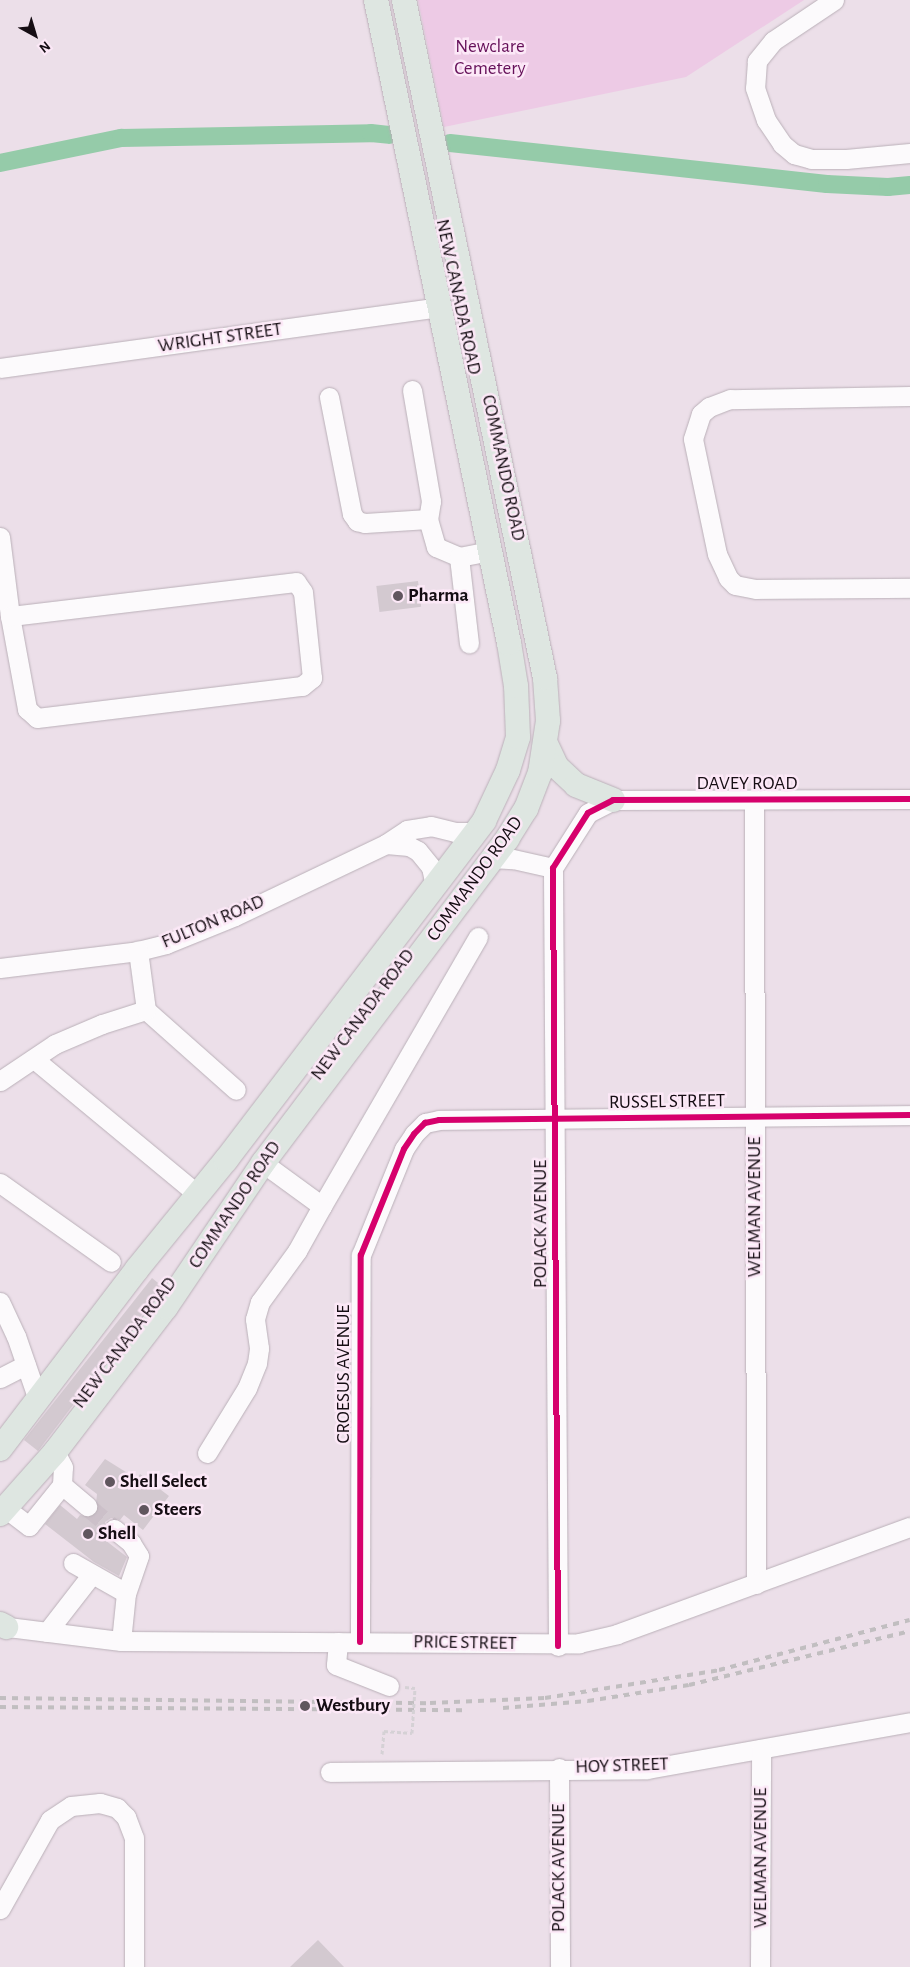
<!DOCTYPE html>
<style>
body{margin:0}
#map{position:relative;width:910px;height:1967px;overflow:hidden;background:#ecdfe9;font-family:"Alegreya Sans",sans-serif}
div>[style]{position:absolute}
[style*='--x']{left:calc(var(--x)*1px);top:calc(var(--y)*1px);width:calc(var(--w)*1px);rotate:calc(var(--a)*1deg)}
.green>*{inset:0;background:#edcae5}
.canal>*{height:18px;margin:-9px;padding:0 9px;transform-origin:9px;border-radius:9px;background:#95cba9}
.building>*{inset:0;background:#d3c9d0;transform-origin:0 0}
.minor-tunnel>*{height:19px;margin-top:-9.5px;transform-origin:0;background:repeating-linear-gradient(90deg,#ccc0c9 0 19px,transparent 0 28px)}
.path>*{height:3px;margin-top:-1.5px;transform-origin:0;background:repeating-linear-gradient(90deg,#d5d1d5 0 4px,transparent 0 6.5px)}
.roads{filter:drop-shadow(0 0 1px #bab0b8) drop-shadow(0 0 1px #bab0b8)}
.minor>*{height:19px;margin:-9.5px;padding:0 9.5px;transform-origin:9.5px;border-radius:9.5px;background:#fcfafc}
.major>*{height:24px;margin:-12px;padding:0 12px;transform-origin:12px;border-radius:12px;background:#dee6e1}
.rail>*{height:4px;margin-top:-2px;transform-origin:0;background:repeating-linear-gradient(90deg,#c1bec0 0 6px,transparent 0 12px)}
.path-bridge>*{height:3px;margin-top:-1.5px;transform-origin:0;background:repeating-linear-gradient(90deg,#d5d1d5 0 4px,transparent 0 6.5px)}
.cycleway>*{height:6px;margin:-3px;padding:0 3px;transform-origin:3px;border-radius:3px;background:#d6006c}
.dots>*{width:14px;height:14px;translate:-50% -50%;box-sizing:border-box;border:2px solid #fce8f7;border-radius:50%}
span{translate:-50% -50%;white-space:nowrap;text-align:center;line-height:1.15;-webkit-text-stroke:5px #fce8f7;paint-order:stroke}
.park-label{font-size:19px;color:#651059}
.street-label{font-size:19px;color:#150d13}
.poi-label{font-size:19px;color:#150d13;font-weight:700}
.left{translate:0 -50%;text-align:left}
.north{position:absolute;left:10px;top:10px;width:50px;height:50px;-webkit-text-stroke:4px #fce8f7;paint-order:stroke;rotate:141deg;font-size:14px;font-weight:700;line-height:20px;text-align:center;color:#150d13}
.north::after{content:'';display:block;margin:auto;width:18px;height:22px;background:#150d13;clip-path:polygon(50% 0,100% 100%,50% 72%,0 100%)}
</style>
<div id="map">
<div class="green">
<div style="clip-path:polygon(418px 0,804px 0,686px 77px,444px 127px)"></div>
</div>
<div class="canal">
<div style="--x:450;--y:143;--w:379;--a:6.2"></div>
<div style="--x:827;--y:184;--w:61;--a:2.8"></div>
<div style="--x:888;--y:187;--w:22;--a:-5"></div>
<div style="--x:0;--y:163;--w:124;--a:-11.7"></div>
<div style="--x:121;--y:138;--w:250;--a:-1.1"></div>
<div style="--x:371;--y:133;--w:18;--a:6"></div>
</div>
<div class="building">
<div style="left:418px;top:581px;width:26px;height:42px;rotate:83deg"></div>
<div style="clip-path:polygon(152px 1278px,163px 1287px,38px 1451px,24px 1440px)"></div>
<div style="clip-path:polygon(105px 1459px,137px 1479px,140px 1474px,169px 1496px,143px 1530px,124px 1515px,120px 1520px,111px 1518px,105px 1522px,105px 1540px,127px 1557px,119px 1576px,94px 1562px,45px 1524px,60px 1505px,77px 1519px,80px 1515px,90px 1517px,95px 1514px,97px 1494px,85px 1485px)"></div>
<div style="clip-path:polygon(318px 1940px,344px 1967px,290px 1967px)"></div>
</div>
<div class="minor-tunnel">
<div style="--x:87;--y:1506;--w:35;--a:40"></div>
</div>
<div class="path">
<div style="--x:405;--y:1687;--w:10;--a:6"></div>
<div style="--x:382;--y:1754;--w:23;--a:-85"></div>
<div style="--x:384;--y:1731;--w:28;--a:4"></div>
</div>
<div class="roads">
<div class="minor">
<div style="--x:834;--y:0;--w:73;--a:146.1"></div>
<div style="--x:773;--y:41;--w:26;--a:129"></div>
<div style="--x:757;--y:61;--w:27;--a:94"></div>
<div style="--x:755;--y:88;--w:34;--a:71"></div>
<div style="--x:766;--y:120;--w:29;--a:56"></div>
<div style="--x:782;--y:144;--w:16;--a:40"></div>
<div style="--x:794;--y:154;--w:18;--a:16"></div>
<div style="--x:811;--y:159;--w:35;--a:0"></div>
<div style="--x:846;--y:159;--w:64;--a:-5.4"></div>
<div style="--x:0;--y:368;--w:443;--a:-7.9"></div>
<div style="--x:412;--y:390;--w:113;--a:80.3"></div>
<div style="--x:431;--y:501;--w:18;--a:99"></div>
<div style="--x:428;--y:519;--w:29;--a:74"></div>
<div style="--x:436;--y:547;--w:25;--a:23"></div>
<div style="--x:459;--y:557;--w:32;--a:-11"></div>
<div style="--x:910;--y:396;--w:180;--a:179"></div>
<div style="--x:730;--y:399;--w:22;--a:159"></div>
<div style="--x:709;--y:407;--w:11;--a:139"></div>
<div style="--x:701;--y:414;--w:26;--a:108"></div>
<div style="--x:693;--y:439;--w:117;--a:78.2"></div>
<div style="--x:717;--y:554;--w:26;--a:65"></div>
<div style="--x:728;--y:578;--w:10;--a:45"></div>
<div style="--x:735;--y:585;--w:21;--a:11"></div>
<div style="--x:756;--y:589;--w:154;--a:-0.4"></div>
<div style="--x:329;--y:397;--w:119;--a:78.9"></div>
<div style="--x:352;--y:514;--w:9;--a:54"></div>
<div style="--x:357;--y:521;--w:8;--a:14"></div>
<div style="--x:365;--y:523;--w:63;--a:-3.6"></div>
<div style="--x:0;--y:537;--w:80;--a:82.8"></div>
<div style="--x:10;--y:616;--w:95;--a:79.6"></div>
<div style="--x:27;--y:709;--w:13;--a:42"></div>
<div style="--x:37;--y:718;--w:267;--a:-6.9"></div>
<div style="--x:302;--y:686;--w:13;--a:-39"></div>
<div style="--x:312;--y:678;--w:86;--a:-96"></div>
<div style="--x:303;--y:592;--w:12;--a:-125"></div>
<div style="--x:296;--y:582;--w:288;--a:173.2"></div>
<div style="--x:459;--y:557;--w:87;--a:83.4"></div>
<div style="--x:754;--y:799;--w:785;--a:89.85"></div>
<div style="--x:386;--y:844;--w:23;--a:5"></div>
<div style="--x:409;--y:846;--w:10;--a:29"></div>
<div style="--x:418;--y:851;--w:21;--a:51"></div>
<div style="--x:431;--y:867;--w:19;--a:78"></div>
<div style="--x:491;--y:858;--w:22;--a:3"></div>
<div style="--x:513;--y:859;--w:41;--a:12.7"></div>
<div style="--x:0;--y:968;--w:139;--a:-7"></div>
<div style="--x:138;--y:951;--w:29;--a:-14"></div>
<div style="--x:166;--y:944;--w:74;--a:-22.1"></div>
<div style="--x:235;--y:916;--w:167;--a:-25.5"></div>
<div style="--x:386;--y:844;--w:25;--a:-34"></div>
<div style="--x:407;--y:830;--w:24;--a:-9"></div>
<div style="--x:431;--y:826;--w:25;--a:14"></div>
<div style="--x:455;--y:832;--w:19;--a:0"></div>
<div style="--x:146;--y:1010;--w:120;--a:41.6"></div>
<div style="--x:34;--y:1059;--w:212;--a:39.6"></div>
<div style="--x:0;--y:1081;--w:66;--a:-33.9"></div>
<div style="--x:55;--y:1044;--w:51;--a:-23.1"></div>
<div style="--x:102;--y:1024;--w:46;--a:-17.7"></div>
<div style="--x:146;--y:1010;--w:60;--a:-97.7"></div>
<div style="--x:0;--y:1183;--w:136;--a:35.4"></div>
<div style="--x:322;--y:1206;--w:311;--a:-59.9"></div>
<div style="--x:0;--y:1302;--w:38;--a:65"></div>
<div style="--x:16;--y:1336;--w:65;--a:71"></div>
<div style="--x:0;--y:1378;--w:29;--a:-27"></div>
<div style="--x:207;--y:1453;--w:76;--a:-58.4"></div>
<div style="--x:247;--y:1388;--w:27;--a:-68"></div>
<div style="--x:257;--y:1363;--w:15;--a:-82"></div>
<div style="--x:259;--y:1348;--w:29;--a:-98"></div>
<div style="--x:255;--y:1319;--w:18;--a:-74"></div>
<div style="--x:260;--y:1302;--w:63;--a:-54"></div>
<div style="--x:297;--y:1251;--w:51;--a:-60.9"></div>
<div style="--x:322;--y:1206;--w:73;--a:-143.9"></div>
<div style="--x:62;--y:1485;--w:33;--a:40"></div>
<div style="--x:5;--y:1508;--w:30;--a:37"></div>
<div style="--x:29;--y:1526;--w:53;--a:-51.2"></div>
<div style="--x:62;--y:1485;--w:18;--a:-87"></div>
<div style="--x:63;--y:1467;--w:17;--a:-118"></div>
<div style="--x:114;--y:1529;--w:22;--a:39"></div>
<div style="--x:131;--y:1543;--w:15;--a:58"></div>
<div style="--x:139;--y:1556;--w:39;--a:109"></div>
<div style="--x:126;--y:1593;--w:48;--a:95.9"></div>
<div style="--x:73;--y:1563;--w:61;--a:29.5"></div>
<div style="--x:0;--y:1626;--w:122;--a:7.1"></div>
<div style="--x:121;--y:1641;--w:458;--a:0.3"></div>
<div style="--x:579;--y:1643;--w:39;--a:-13"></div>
<div style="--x:617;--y:1634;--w:312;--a:-20.1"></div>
<div style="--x:47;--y:1632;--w:73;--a:-52.2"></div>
<div style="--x:338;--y:1642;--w:23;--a:95"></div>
<div style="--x:336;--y:1665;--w:57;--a:21.6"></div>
<div style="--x:360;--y:1642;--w:387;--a:-89.9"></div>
<div style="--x:361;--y:1255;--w:114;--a:-67.9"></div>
<div style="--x:404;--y:1149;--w:18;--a:-56"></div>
<div style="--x:414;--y:1134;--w:16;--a:-45"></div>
<div style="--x:425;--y:1123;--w:14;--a:-12"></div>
<div style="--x:439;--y:1120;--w:471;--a:-0.6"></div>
<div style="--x:558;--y:1646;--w:778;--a:-90.37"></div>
<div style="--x:553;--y:868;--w:65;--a:-57.5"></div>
<div style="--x:588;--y:813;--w:28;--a:-27"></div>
<div style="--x:613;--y:800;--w:297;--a:-0.2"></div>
<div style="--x:559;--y:1768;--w:199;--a:89.7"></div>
<div style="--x:330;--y:1772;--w:317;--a:-0.5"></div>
<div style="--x:647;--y:1769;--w:267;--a:-10.1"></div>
<div style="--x:0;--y:1909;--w:102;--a:-60.7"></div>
<div style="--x:50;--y:1820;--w:25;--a:-34"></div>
<div style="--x:71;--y:1806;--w:29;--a:-6"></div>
<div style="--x:100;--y:1803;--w:18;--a:16"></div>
<div style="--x:117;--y:1808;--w:13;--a:45"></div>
<div style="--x:126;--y:1817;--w:22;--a:69"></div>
<div style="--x:134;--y:1838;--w:129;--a:90"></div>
<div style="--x:760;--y:1967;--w:218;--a:-89.7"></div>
</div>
<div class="major">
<div style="--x:547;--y:746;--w:23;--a:65"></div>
<div style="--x:557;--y:767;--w:26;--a:43"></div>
<div style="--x:576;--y:785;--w:40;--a:22"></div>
<div style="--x:0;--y:1449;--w:226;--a:-52.7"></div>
<div style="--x:137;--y:1269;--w:141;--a:-50.8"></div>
<div style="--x:226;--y:1160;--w:426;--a:-52.7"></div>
<div style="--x:484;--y:821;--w:56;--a:-64.8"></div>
<div style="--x:508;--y:770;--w:34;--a:-73"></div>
<div style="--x:518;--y:737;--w:51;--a:-92.2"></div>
<div style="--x:516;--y:686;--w:44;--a:-99.2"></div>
<div style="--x:509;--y:643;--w:657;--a:-101.69"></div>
<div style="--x:0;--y:1514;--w:83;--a:-48.4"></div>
<div style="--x:55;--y:1452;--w:183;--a:-52.6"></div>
<div style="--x:166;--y:1307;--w:174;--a:-56"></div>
<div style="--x:263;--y:1163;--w:406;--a:-53"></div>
<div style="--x:507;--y:839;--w:36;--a:-58"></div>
<div style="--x:526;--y:809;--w:39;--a:-69"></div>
<div style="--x:540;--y:773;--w:53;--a:-81.3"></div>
<div style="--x:548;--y:721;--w:43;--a:-94"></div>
<div style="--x:545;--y:678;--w:693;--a:-101.75"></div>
<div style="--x:0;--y:1624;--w:7;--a:27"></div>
</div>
</div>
<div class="rail">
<div style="--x:0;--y:1698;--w:430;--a:0.7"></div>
<div style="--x:430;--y:1703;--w:115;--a:-2.5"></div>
<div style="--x:545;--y:1698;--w:176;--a:-9.1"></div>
<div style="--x:719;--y:1670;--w:197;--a:-14.7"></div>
<div style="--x:0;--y:1707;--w:466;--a:0.4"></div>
<div style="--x:503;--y:1708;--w:85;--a:-4.7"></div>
<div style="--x:588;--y:1701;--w:102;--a:-9"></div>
<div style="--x:689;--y:1685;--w:228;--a:-13.7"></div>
</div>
<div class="path-bridge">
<div style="--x:412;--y:1733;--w:45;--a:-86.2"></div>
</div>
<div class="cycleway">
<div style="--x:360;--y:1642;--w:387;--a:-89.9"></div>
<div style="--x:361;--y:1255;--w:114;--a:-67.9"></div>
<div style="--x:404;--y:1149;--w:18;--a:-56"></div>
<div style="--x:414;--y:1134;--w:16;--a:-45"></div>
<div style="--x:425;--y:1123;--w:14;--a:-12"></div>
<div style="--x:439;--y:1120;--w:471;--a:-0.6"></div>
<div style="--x:558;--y:1646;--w:778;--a:-90.37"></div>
<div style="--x:553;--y:868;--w:65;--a:-57.5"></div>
<div style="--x:588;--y:813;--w:28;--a:-27"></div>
<div style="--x:613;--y:800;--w:297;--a:-0.2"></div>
</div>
<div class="dots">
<div style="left:398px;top:596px;background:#60565e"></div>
<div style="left:110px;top:1482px;background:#60565e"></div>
<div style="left:144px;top:1510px;background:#60565e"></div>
<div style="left:88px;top:1534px;background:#60565e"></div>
<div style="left:305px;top:1706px;background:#60565e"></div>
</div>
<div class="park-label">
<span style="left:490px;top:58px">Newclare<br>Cemetery</span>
</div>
<div class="street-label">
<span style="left:458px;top:297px;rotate:78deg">NEW CANADA ROAD</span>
<span style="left:220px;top:338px;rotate:-8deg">WRIGHT STREET</span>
<span style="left:503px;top:468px;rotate:78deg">COMMANDO ROAD</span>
<span style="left:747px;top:784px">DAVEY ROAD</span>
<span style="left:475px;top:879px;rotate:-54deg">COMMANDO ROAD</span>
<span style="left:213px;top:922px;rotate:-23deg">FULTON ROAD</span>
<span style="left:363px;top:1015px;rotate:-53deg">NEW CANADA ROAD</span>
<span style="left:667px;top:1102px;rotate:-1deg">RUSSEL STREET</span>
<span style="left:235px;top:1205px;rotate:-56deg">COMMANDO ROAD</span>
<span style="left:755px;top:1207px;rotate:-90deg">WELMAN AVENUE</span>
<span style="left:541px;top:1224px;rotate:-90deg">POLACK AVENUE</span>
<span style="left:125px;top:1343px;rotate:-53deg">NEW CANADA ROAD</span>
<span style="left:344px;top:1374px;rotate:-90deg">CROESUS AVENUE</span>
<span style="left:465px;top:1643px;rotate:1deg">PRICE STREET</span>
<span style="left:622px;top:1766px;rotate:-2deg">HOY STREET</span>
<span style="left:761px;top:1858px;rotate:-90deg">WELMAN AVENUE</span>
<span style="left:559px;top:1868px;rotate:-90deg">POLACK AVENUE</span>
</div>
<div class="poi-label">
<span class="left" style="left:408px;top:596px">Pharma</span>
<span class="left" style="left:120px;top:1482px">Shell Select</span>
<span class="left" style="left:154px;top:1510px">Steers</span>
<span class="left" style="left:98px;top:1534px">Shell</span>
<span class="left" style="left:316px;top:1706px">Westbury</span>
</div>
<div class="north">N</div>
</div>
